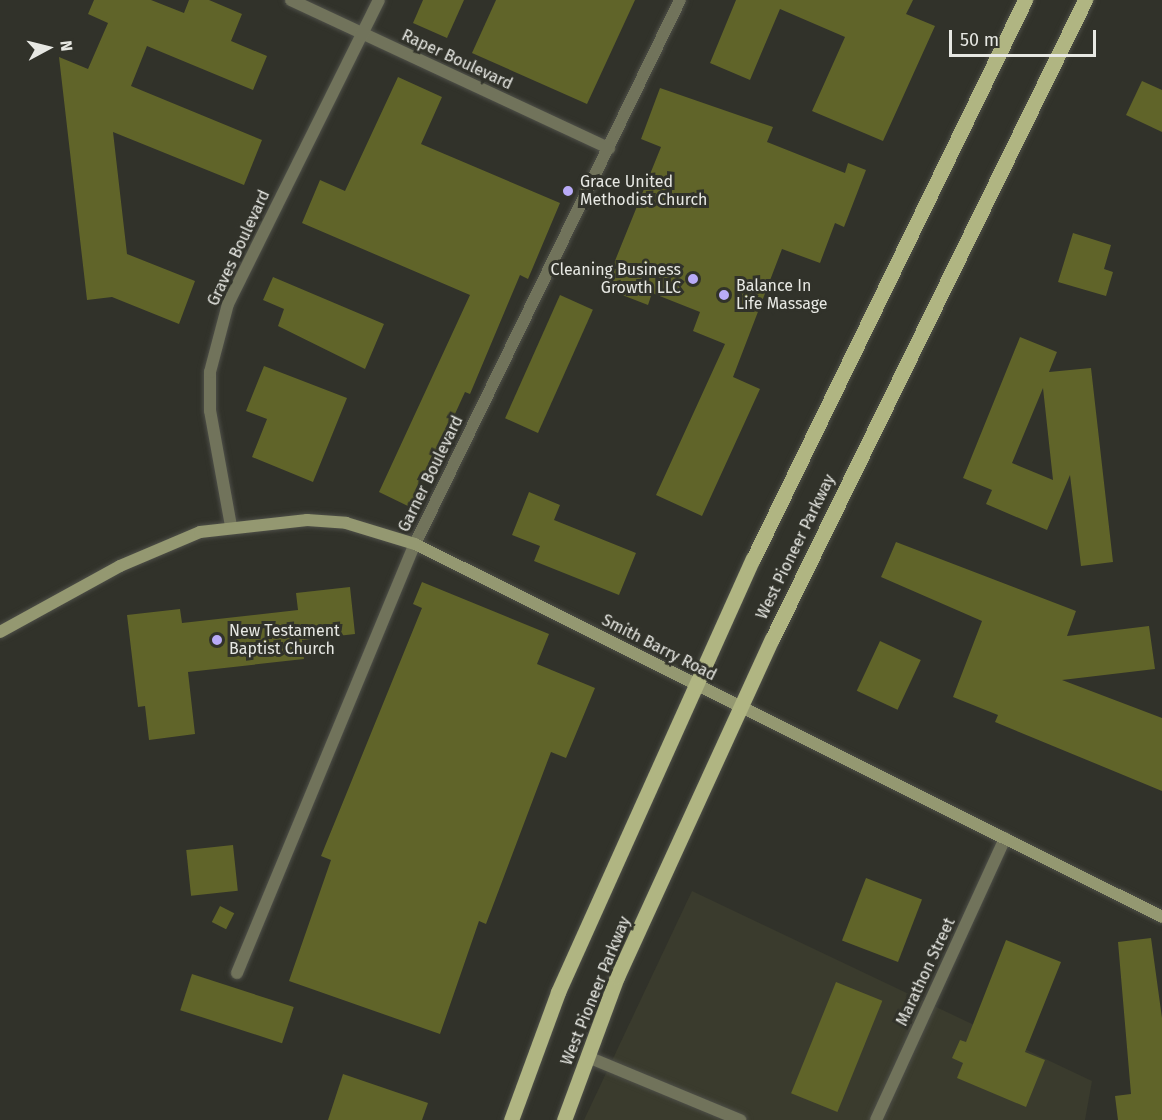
<!DOCTYPE html>
<style>
body{margin:0}
#map{position:relative;width:1162px;height:1120px;overflow:hidden;background:#31322a;font-family:"Fira Sans",sans-serif}
div>[style]{position:absolute}
[style*='--x']{left:calc(var(--x)*1px);top:calc(var(--y)*1px);width:calc(var(--w)*1px);rotate:calc(var(--a)*1deg)}
.built>*{inset:0;background:#3a3b2d}
.building>*{inset:0;background:#606429;transform-origin:0 0}
.roads{filter:drop-shadow(0 0 2px #4e4f48) drop-shadow(0 0 2px #4e4f48)}
.street>*{height:12px;margin:-6px;padding:0 6px;transform-origin:6px;border-radius:6px;background:#71735b}
.secondary>*{height:12px;margin:-6px;padding:0 6px;transform-origin:6px;border-radius:6px;background:#949871}
.primary>*{height:15px;margin:-7.5px;padding:0 7.5px;transform-origin:7.5px;border-radius:7.5px;background:#b0b582}
.dots>*{width:16px;height:16px;translate:-50% -50%;box-sizing:border-box;border:3px solid #31322a;border-radius:50%}
span{translate:-50% -50%;white-space:nowrap;text-align:center;line-height:1.15;-webkit-text-stroke:6px #31322a;paint-order:stroke}
.street-label{font-size:16px;color:#e7e8e3}
.poi-label{font-size:16px;color:#e7e8e3}
.left{translate:0 -50%;text-align:left}
.right{translate:-100% -50%;text-align:right}
.north{position:absolute;left:18px;top:18px;width:60px;height:60px;-webkit-text-stroke:4px #31322a;paint-order:stroke;rotate:83deg;font-size:16px;font-weight:700;line-height:24px;text-align:center;color:#e7e8e3}
.north::after{content:'';display:block;margin:auto;width:21px;height:27px;background:#e7e8e3;clip-path:polygon(50% 0,100% 100%,50% 72%,0 100%)}
.scale{position:absolute;left:949px;top:30px;width:147px;height:27px;box-sizing:border-box;border:3px solid #e7e8e3;border-top:0;padding-left:8px;font-size:18px;line-height:21px;white-space:nowrap;color:#e7e8e3;-webkit-text-stroke:4px #31322a;paint-order:stroke}
</style>
<div id="map">
<div class="built">
<div style="clip-path:polygon(692px 891px,1092px 1081px,1085px 1120px,584px 1120px)"></div>
</div>
<div class="building">
<div style="clip-path:polygon(94px 0,151px 0,184px 13px,189px 0,209px 0,242px 14px,231px 41px,267px 56px,253px 90px,147px 46px,131px 86px,262px 140px,244px 185px,113px 132px,127px 254px,195px 281px,179px 324px,112px 297px,87px 300px,59px 57px,88px 69px,108px 23px,88px 14px)"></div>
<div style="clip-path:polygon(423px 0,464px 0,447px 38px,413px 23px)"></div>
<div style="clip-path:polygon(496px 0,635px 0,587px 104px,472px 53px)"></div>
<div style="clip-path:polygon(736px 0,913px 0,906px 14px,935px 26px,883px 141px,812px 111px,845px 37px,780px 9px,750px 80px,710px 63px)"></div>
<div style="clip-path:polygon(398px 77px,442px 97px,421px 144px,560px 203px,528px 279px,520px 275px,470px 394px,465px 392px,412px 508px,379px 492px,470px 295px,302px 223px,320px 180px,345px 191px)"></div>
<div style="clip-path:polygon(1142px 81px,1162px 90px,1162px 132px,1126px 115px)"></div>
<div style="clip-path:polygon(660px 88px,773px 127px,767px 142px,845px 173px,848px 163px,866px 170px,844px 227px,835px 223px,820px 263px,782px 249px,733px 377px,760px 389px,702px 516px,656px 495px,725px 344px,693px 331px,700px 312px,652px 293px,648px 305px,604px 288px,661px 147px,641px 139px)"></div>
<div style="clip-path:polygon(1073px 233px,1111px 245px,1104px 269px,1113px 272px,1106px 296px,1058px 282px)"></div>
<div style="clip-path:polygon(273px 277px,384px 324px,365px 369px,278px 326px,284px 309px,263px 300px)"></div>
<div style="left:560px;top:295px;width:36px;height:135px;rotate:24deg"></div>
<div style="clip-path:polygon(evenodd,1020px 337px,1057px 352px,1049px 372px,1091px 368px,1113px 562px,1081px 566px,1070px 475px,1047px 530px,986px 504px,992px 490px,963px 478px,1020px 337px,1043px 388px,1053px 480px,1012px 463px,1043px 388px)"></div>
<div style="clip-path:polygon(264px 366px,347px 398px,313px 482px,252px 457px,267px 419px,246px 411px)"></div>
<div style="clip-path:polygon(529px 492px,560px 505px,554px 520px,636px 553px,619px 595px,534px 561px,540px 546px,512px 535px)"></div>
<div style="clip-path:polygon(896px 542px,1076px 611px,1067px 636px,1149px 626px,1155px 669px,1062px 680px,1162px 718px,1162px 791px,995px 722px,998px 715px,953px 697px,982px 621px,881px 577px)"></div>
<div style="clip-path:polygon(422px 582px,549px 634px,537px 664px,595px 688px,566px 758px,551px 752px,486px 924px,479px 921px,440px 1034px,289px 981px,331px 860px,321px 856px,422px 608px,413px 604px)"></div>
<div style="clip-path:polygon(350px 587px,355px 634px,302px 640px,304px 659px,188px 672px,195px 734px,149px 740px,145px 706px,138px 707px,127px 615px,180px 609px,182px 623px,298px 610px,296px 593px)"></div>
<div style="left:880px;top:641px;width:45px;height:55px;rotate:25deg"></div>
<div style="left:233px;top:845px;width:46px;height:47px;rotate:84deg"></div>
<div style="left:866px;top:878px;width:60px;height:67px;rotate:21deg"></div>
<div style="left:220px;top:906px;width:16px;height:18px;rotate:27deg"></div>
<div style="clip-path:polygon(1151px 938px,1162px 1018px,1162px 1120px,1118px 1120px,1115px 1096px,1131px 1094px,1118px 942px)"></div>
<div style="clip-path:polygon(1006px 940px,1061px 962px,1025px 1052px,1045px 1060px,1026px 1107px,957px 1078px,963px 1063px,952px 1058px,960px 1040px,966px 1042px)"></div>
<div style="left:192px;top:974px;width:107px;height:38px;rotate:18deg"></div>
<div style="left:836px;top:982px;width:50px;height:120px;rotate:22deg"></div>
<div style="clip-path:polygon(343px 1074px,428px 1103px,422px 1120px,328px 1120px)"></div>
</div>
<div class="roads">
<div class="street">
<div style="--x:291;--y:0;--w:351;--a:25"></div>
<div style="--x:231;--y:526;--w:117;--a:-100.3"></div>
<div style="--x:210;--y:411;--w:39;--a:-90"></div>
<div style="--x:210;--y:372;--w:70;--a:-75.2"></div>
<div style="--x:228;--y:304;--w:339;--a:-63.6"></div>
<div style="--x:237;--y:973;--w:464;--a:-67.5"></div>
<div style="--x:415;--y:544;--w:605;--a:-64.03"></div>
<div style="--x:588;--y:1057;--w:165;--a:22.5"></div>
<div style="--x:876;--y:1120;--w:310;--a:-65.4"></div>
</div>
<div class="secondary">
<div style="--x:0;--y:632;--w:137;--a:-28.8"></div>
<div style="--x:120;--y:566;--w:87;--a:-23"></div>
<div style="--x:200;--y:532;--w:108;--a:-6.4"></div>
<div style="--x:307;--y:520;--w:39;--a:4"></div>
<div style="--x:346;--y:523;--w:72;--a:16.9"></div>
<div style="--x:415;--y:544;--w:835;--a:26.53"></div>
</div>
<div class="primary">
<div style="--x:511;--y:1120;--w:136;--a:-69.8"></div>
<div style="--x:558;--y:992;--w:475;--a:-65.8"></div>
<div style="--x:753;--y:559;--w:622;--a:-64.05"></div>
<div style="--x:564;--y:1120;--w:153;--a:-69.7"></div>
<div style="--x:617;--y:977;--w:372;--a:-65.4"></div>
<div style="--x:772;--y:639;--w:712;--a:-63.9"></div>
</div>
</div>
<div class="dots">
<div style="left:568px;top:191px;background:#b9abf7"></div>
<div style="left:693px;top:279px;background:#b9abf7"></div>
<div style="left:724px;top:295px;background:#b9abf7"></div>
<div style="left:217px;top:640px;background:#b9abf7"></div>
</div>
<div class="street-label">
<span style="left:457px;top:60px;rotate:25deg">Raper Boulevard</span>
<span style="left:239px;top:248px;rotate:-65deg">Graves Boulevard</span>
<span style="left:431px;top:474px;rotate:-64deg">Garner Boulevard</span>
<span style="left:796px;top:547px;rotate:-64deg">West Pioneer Parkway</span>
<span style="left:659px;top:648px;rotate:27deg">Smith Barry Road</span>
<span style="left:926px;top:972px;rotate:-65deg">Marathon Street</span>
<span style="left:596px;top:991px;rotate:-68deg">West Pioneer Parkway</span>
</div>
<div class="poi-label">
<span class="left" style="left:580px;top:191px">Grace United<br>Methodist Church</span>
<span class="right" style="left:681px;top:279px">Cleaning Business<br>Growth LLC</span>
<span class="left" style="left:736px;top:295px">Balance In<br>Life Massage</span>
<span class="left" style="left:229px;top:640px">New Testament<br>Baptist Church</span>
</div>
<div class="north">N</div>
<div class="scale">50 m</div>
</div>
